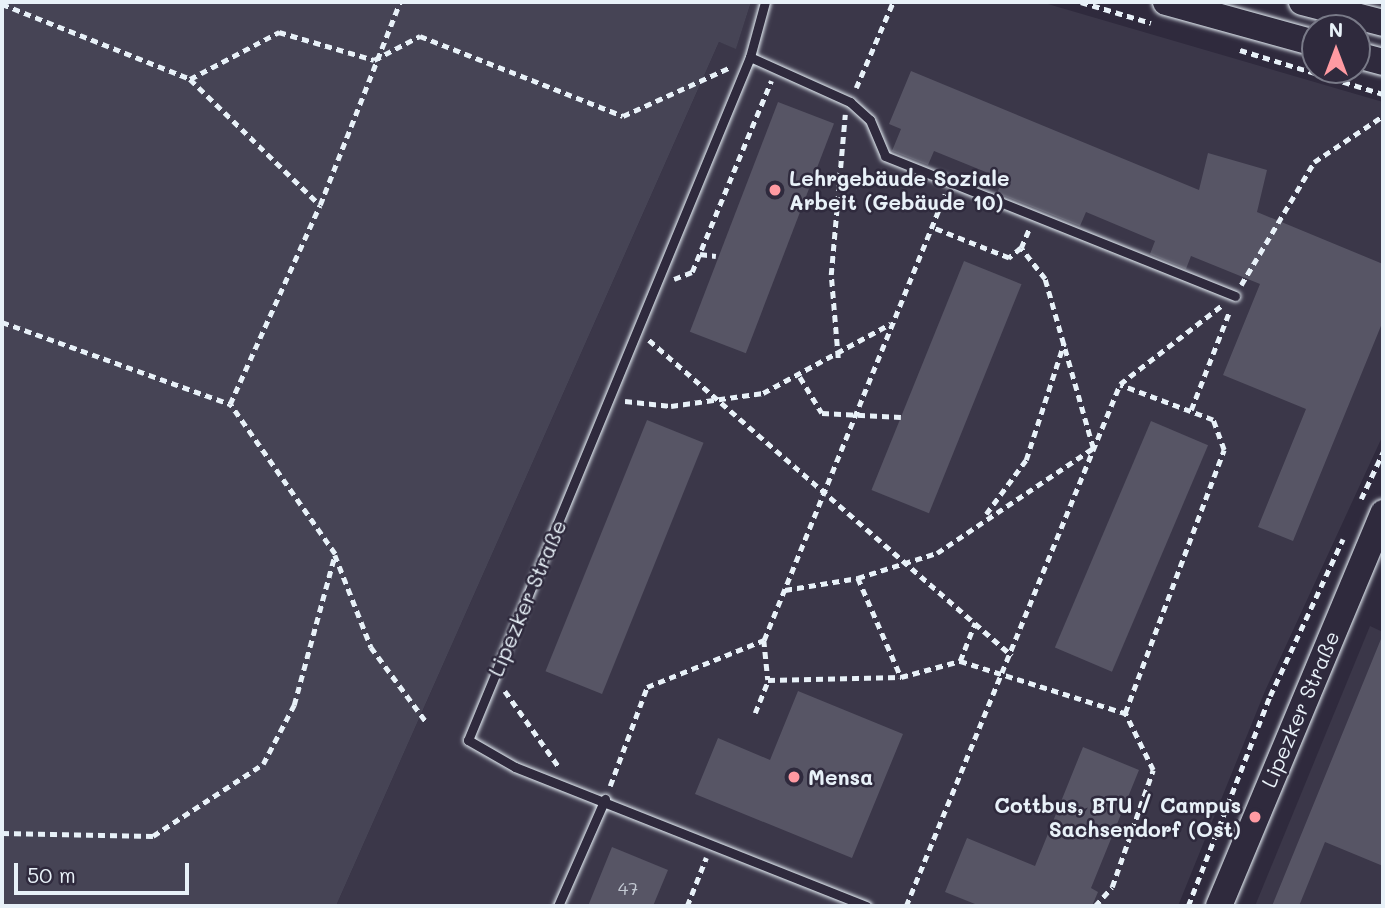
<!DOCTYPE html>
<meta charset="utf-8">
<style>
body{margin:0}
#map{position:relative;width:1385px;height:908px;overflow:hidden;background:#2f2a3d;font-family:Mali,sans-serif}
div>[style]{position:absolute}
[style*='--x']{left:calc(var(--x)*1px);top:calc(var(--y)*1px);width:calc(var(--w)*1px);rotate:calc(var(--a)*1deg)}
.built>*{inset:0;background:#3b3749}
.green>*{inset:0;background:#464455}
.building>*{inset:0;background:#575565;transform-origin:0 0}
.path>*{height:4.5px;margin-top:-2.25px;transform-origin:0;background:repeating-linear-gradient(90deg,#e8f1f8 0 7px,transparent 0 12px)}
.roads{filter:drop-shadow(0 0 2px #e8f1f8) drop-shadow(0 0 2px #e8f1f8)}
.service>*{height:9px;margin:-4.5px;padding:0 4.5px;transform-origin:4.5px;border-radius:4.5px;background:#2f2a3d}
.secondary>*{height:26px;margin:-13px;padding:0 13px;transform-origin:13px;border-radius:13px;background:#2f2a3d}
.dots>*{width:19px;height:19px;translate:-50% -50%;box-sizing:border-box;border:4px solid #2f2a3d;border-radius:50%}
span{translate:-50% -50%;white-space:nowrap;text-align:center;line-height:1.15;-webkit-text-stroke:5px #2f2a3d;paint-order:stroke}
.number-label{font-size:18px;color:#c4cad3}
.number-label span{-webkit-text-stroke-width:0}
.poi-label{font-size:21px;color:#e8f1f8;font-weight:700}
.left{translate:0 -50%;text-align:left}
.right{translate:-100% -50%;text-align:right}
.street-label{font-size:21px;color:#e8f1f8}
.frame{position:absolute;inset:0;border:4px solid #e8f1f8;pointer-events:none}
.north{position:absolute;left:1301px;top:14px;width:70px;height:70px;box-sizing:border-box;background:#2f2a3d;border:2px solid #797a88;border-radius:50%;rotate:0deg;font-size:19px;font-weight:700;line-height:28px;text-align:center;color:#e8f1f8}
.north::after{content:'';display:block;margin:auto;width:24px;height:32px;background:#ff9aa2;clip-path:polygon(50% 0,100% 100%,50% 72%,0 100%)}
.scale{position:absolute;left:14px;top:863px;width:175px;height:32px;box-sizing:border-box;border:4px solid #e8f1f8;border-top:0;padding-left:9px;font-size:21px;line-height:24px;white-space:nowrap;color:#e8f1f8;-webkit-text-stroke:5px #2f2a3d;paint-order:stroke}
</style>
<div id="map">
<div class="built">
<div style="clip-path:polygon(751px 2px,1041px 2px,1383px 102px,1383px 435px,1265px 691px,1178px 906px,336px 906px,719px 42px,736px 48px)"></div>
<div style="clip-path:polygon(1370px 626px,1383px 632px,1383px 906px,1255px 906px)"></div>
</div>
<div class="green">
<div style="clip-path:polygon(2px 2px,751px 2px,736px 49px,719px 42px,336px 906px,2px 906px)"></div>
</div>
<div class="building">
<div style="clip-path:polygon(911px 71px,1199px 190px,1208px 153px,1267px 170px,1257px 212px,1383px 264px,1383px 321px,1293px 541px,1258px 527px,1306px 409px,1223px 375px,1260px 284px,1191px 256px,1186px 269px,1150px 254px,1155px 241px,1086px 212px,1080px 226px,997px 193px,1003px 179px,934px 151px,928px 165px,892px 151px,901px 129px,889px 124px)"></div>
<div style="left:778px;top:102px;width:60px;height:246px;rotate:21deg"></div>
<div style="left:964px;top:261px;width:62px;height:247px;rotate:22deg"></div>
<div style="left:647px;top:420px;width:61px;height:271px;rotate:22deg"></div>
<div style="left:1151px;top:421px;width:62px;height:246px;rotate:23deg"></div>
<div style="clip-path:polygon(1383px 634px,1383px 866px,1325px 842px,1299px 906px,1272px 906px)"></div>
<div style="clip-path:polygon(798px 691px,903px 734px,852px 858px,695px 794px,718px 738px,770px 760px)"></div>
<div style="clip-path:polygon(1083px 747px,1139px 770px,1091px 888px,1098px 892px,1092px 906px,980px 906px,945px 892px,967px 838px,1035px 866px)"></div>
<div style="clip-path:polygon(612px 847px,668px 870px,653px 906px,588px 906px)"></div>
</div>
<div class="path">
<div style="--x:1081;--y:2;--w:73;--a:16.7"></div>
<div style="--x:2;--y:4;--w:202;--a:21.7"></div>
<div style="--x:190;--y:79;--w:101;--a:-27.8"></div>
<div style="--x:279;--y:32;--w:99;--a:16.4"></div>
<div style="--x:374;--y:60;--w:52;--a:-27.6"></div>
<div style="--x:420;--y:36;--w:218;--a:21.5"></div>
<div style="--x:623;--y:116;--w:119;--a:-24.4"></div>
<div style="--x:1240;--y:50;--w:150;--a:17.1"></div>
<div style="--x:190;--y:79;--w:181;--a:44.1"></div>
<div style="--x:856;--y:88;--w:94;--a:-66.7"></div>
<div style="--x:1021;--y:248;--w:21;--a:-67"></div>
<div style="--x:700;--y:254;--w:16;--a:7"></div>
<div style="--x:674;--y:279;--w:19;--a:-21"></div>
<div style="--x:692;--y:272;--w:207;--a:-67.5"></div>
<div style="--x:1241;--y:285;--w:143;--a:-59.3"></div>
<div style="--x:1314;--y:162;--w:83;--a:-33.7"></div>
<div style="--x:2;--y:322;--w:242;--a:19.8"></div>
<div style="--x:649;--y:340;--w:481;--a:41"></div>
<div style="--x:838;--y:358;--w:83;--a:-94.8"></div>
<div style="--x:831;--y:275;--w:161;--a:-85"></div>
<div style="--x:800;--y:377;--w:42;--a:58.6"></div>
<div style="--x:822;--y:413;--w:79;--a:2.9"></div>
<div style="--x:625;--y:401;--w:46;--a:6.2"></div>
<div style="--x:671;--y:406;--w:93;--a:-8"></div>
<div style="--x:763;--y:393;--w:145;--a:-28.5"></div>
<div style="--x:1191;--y:410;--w:107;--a:-68.7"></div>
<div style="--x:1361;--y:499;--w:52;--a:-64.9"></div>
<div style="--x:986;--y:514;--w:67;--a:-53.5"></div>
<div style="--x:1026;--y:460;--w:123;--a:-72"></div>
<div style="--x:335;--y:555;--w:99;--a:68.6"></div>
<div style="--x:371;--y:647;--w:94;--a:53.6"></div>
<div style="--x:858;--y:578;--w:108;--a:66.5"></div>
<div style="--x:785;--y:590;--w:74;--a:-9.3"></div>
<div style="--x:858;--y:578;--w:83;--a:-17.6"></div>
<div style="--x:937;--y:553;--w:188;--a:-33.9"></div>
<div style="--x:1093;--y:448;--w:176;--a:-105.9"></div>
<div style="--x:1045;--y:279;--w:39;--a:-128"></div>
<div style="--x:1021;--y:248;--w:16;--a:140"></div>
<div style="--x:1009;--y:258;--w:84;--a:-158.3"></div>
<div style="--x:764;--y:640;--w:40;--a:84.3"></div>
<div style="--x:960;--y:661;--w:173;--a:17.5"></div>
<div style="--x:505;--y:691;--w:93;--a:54.6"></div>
<div style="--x:755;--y:713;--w:35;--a:-68"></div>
<div style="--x:768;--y:680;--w:133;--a:-1.3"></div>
<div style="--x:901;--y:677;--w:61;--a:-15.2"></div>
<div style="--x:960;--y:661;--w:41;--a:-68.5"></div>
<div style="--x:610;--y:786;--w:106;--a:-69.5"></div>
<div style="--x:647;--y:687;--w:126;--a:-21.9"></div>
<div style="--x:764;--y:640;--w:481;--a:-67.9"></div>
<div style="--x:2;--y:833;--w:151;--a:1.1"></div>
<div style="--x:153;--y:836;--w:131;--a:-33.2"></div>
<div style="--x:263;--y:764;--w:67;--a:-62.3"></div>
<div style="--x:294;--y:705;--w:156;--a:-74.8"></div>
<div style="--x:335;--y:554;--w:183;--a:-125"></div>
<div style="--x:230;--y:404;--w:218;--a:-65.7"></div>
<div style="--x:320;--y:205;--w:218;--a:-68.5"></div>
<div style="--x:687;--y:906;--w:52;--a:-68.4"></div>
<div style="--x:906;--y:906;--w:564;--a:-67.71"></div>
<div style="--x:1120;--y:384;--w:128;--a:-37.7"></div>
<div style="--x:1095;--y:906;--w:25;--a:-48"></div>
<div style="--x:1112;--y:887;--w:124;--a:-70.7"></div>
<div style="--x:1153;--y:770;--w:64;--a:-116.2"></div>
<div style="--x:1125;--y:713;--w:281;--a:-69.4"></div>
<div style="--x:1224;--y:450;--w:32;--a:-110"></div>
<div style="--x:1213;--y:420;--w:99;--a:-159.4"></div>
<div style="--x:1188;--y:906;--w:225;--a:-68.7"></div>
<div style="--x:1270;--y:696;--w:173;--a:-65.1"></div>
</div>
<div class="roads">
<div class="service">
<div style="--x:765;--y:2;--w:57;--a:105.3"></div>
<div style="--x:750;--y:57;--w:739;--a:112.43"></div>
<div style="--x:468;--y:740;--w:54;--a:29.9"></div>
<div style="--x:515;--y:767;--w:378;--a:21.6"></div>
<div style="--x:750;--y:57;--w:110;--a:24.2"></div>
<div style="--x:850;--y:102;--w:27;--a:42"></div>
<div style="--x:870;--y:120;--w:39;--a:67"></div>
<div style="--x:885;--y:156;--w:377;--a:21.8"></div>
<div style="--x:558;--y:906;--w:117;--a:-66.3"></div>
</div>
<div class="secondary">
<div style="--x:1166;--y:2;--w:155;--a:15.4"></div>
<div style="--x:1302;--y:2;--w:84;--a:14.5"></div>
<div style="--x:1357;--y:55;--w:27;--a:15"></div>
<div style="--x:1219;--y:906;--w:426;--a:-67.3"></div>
</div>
</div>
<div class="dots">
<div style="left:775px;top:190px;background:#ff9aa2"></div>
<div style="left:794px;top:777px;background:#ff9aa2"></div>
<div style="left:1255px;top:817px;background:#ff9aa2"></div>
</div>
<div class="number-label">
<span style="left:628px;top:888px">47</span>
</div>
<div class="poi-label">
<span class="left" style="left:789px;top:190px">Lehrgebäude Soziale<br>Arbeit (Gebäude 10)</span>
<span class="left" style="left:808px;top:777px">Mensa</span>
<span class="right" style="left:1241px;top:817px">Cottbus, BTU / Campus<br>Sachsendorf (Ost)</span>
</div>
<div class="street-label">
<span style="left:527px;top:598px;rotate:-67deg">Lipezker Straße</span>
<span style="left:1300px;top:709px;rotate:-67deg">Lipezker Straße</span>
</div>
<div class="frame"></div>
<div class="north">N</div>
<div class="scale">50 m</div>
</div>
